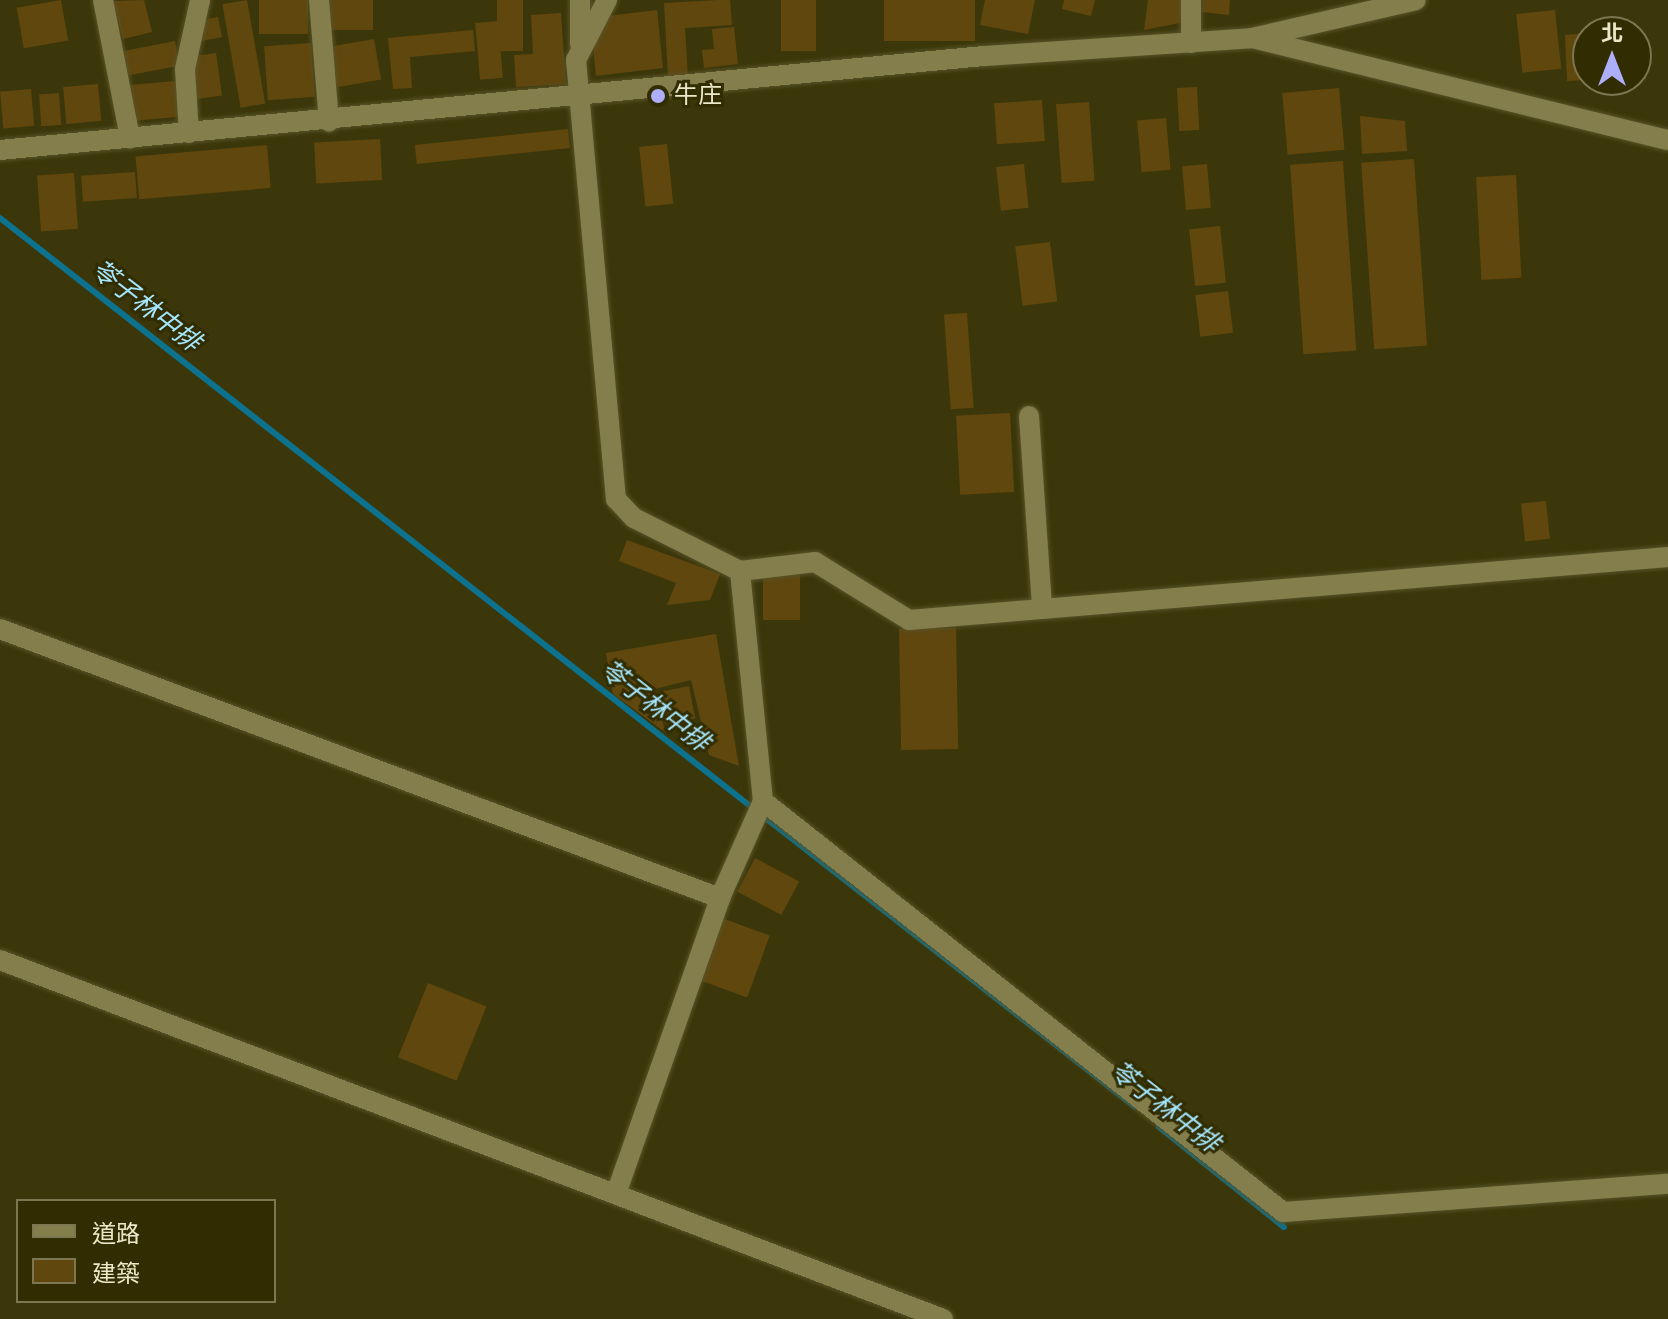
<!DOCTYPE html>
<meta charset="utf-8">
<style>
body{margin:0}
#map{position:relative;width:1668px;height:1319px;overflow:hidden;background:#3c370a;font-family:Signika,"Noto Sans TC",sans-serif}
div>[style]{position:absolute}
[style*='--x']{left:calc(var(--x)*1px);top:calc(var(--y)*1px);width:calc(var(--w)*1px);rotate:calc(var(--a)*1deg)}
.stream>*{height:6px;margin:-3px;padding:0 3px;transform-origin:3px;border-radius:3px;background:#0d728d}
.building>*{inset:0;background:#60470e;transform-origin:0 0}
.roads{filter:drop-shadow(0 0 2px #585329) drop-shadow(0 0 2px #585329)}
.minor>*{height:20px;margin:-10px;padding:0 10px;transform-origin:10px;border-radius:10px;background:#837e4c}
.dots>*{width:22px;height:22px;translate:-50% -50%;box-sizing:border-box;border:4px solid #322d00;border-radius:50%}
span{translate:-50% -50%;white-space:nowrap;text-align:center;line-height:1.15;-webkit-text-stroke:6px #322d00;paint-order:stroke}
.poi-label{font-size:24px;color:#eae7ca}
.left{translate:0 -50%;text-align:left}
.water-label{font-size:26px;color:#a5e6fe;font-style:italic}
.legend{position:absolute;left:16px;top:1199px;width:260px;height:104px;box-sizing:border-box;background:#322d00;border:2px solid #7c7751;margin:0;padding:10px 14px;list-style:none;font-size:24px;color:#eae7ca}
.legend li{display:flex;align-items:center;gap:16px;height:40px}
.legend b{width:40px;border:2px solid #7c7751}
.north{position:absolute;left:1572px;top:16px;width:80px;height:80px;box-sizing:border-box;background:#322d00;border:2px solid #7c7751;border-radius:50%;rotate:0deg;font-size:22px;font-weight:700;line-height:32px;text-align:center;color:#eae7ca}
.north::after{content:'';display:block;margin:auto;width:28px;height:36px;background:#adaffb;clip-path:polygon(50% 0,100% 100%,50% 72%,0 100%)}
</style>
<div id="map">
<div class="stream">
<div style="--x:0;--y:218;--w:958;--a:38.09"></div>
<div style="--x:763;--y:816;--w:472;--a:38"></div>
<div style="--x:1159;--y:1127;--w:160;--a:38.7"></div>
</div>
<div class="building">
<div style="left:61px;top:0;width:41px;height:45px;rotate:80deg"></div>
<div style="clip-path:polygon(144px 0,152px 32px,123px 39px,113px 1px)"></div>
<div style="left:247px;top:0;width:105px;height:25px;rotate:80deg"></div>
<div style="left:259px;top:0;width:49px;height:34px"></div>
<div style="left:330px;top:0;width:43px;height:30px"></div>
<div style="left:497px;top:0;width:26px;height:51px"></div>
<div style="clip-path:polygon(718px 0,730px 0,732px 25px,685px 28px,688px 77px,668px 78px,664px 3px)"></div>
<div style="left:781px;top:0;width:35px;height:51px"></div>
<div style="left:884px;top:0;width:91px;height:41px"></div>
<div style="clip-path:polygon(985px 0,1035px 0,1028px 34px,980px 25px)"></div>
<div style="clip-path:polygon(1064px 0,1095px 0,1091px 16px,1062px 9px)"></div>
<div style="clip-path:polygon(1148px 0,1183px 0,1180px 23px,1144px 30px)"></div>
<div style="clip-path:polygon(1203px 0,1230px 0,1229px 15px,1202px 12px)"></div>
<div style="clip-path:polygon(657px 10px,663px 68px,596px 76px,593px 46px,607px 16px)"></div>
<div style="left:1555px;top:10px;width:59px;height:39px;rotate:84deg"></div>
<div style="clip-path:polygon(561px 13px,566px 84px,516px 87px,514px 55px,533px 54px,531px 15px)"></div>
<div style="clip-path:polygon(218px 17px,222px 37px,191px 43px,199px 20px)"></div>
<div style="left:498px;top:21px;width:57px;height:23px;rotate:85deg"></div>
<div style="clip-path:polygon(734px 27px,738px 64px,704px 68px,702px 50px,714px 49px,712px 29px)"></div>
<div style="clip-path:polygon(473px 30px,475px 51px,410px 57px,412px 88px,393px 89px,388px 38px)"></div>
<div style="clip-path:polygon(1636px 31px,1643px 31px,1646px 79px,1636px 80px)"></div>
<div style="clip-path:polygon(1588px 33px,1587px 80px,1567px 81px,1565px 35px)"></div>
<div style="left:374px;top:39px;width:41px;height:45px;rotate:80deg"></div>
<div style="left:175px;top:41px;width:25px;height:59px;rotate:79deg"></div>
<div style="left:311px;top:43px;width:54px;height:47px;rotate:86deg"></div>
<div style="left:216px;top:53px;width:43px;height:29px;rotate:82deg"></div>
<div style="left:176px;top:81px;width:36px;height:52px;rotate:85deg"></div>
<div style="left:98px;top:84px;width:37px;height:35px;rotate:85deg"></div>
<div style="left:1197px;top:87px;width:43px;height:20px;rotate:87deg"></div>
<div style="left:1339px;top:88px;width:62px;height:57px;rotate:85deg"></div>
<div style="left:31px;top:89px;width:37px;height:31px;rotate:85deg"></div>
<div style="left:59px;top:93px;width:32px;height:20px;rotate:86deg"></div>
<div style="left:1042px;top:100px;width:41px;height:48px;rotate:86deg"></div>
<div style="left:1089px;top:102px;width:79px;height:33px;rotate:86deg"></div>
<div style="clip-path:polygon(1360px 116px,1405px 121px,1407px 151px,1362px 154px)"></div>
<div style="left:1166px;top:118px;width:52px;height:29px;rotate:85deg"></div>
<div style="left:568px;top:129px;width:19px;height:154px;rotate:84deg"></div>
<div style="left:380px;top:139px;width:41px;height:66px;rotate:87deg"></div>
<div style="left:667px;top:144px;width:60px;height:28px;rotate:84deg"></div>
<div style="left:267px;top:145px;width:43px;height:132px;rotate:85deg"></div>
<div style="left:1414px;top:159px;width:187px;height:53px;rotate:86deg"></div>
<div style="left:1343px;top:161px;width:190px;height:53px;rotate:86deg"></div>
<div style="left:1024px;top:164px;width:44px;height:28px;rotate:84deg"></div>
<div style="left:1207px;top:164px;width:44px;height:25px;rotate:85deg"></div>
<div style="left:135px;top:172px;width:26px;height:54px;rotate:86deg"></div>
<div style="left:74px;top:173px;width:56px;height:37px;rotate:86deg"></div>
<div style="left:1516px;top:175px;width:103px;height:40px;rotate:87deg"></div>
<div style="left:1220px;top:226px;width:57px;height:31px;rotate:84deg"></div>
<div style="left:1050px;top:242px;width:60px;height:35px;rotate:83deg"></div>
<div style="left:1228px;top:291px;width:42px;height:33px;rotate:83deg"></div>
<div style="left:967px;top:313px;width:95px;height:23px;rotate:86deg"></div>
<div style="left:1010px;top:413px;width:79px;height:54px;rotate:87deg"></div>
<div style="left:1546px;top:501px;width:38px;height:25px;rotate:84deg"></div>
<div style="clip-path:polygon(627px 540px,720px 574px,710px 600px,667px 605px,676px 583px,619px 561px)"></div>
<div style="left:763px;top:574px;width:37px;height:46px"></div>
<div style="left:956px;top:628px;width:121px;height:57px;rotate:89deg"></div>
<div style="clip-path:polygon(716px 634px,739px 766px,709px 755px,691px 680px,655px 689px,665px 732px,613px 694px,606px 653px)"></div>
<div style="left:689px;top:686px;width:33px;height:31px;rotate:79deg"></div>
<div style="left:755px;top:858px;width:50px;height:38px;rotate:28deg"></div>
<div style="left:719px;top:917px;width:54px;height:66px;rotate:20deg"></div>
<div style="left:428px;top:983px;width:63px;height:80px;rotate:22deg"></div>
</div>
<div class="roads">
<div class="minor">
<div style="--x:103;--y:0;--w:141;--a:78.9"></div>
<div style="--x:319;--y:0;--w:122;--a:85.3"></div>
<div style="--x:607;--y:0;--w:68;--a:117.3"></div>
<div style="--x:576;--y:60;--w:441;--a:84.8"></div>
<div style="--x:616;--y:499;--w:26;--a:47"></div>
<div style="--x:634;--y:518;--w:119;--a:26.6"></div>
<div style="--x:740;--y:571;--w:76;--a:-6.8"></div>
<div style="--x:815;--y:562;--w:110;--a:31.7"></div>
<div style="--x:909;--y:620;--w:762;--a:-4.74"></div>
<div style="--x:1256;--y:39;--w:424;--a:13.8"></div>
<div style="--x:1191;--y:43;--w:43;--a:-90"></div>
<div style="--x:580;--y:44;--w:44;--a:-90"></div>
<div style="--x:189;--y:133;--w:64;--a:-93.6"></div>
<div style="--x:185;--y:69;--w:71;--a:-77.7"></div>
<div style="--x:0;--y:150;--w:988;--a:-5.46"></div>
<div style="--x:984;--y:56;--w:269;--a:-3.8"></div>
<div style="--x:1252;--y:38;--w:168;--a:-13"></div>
<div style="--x:1029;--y:416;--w:193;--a:86.1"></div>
<div style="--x:740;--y:571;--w:231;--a:84.3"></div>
<div style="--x:763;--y:801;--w:663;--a:38.32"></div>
<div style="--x:1283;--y:1212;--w:386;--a:-4.2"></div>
<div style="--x:0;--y:629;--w:769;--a:20.49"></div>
<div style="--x:0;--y:960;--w:1009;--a:20.84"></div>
<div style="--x:616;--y:1194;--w:314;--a:-70.6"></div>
<div style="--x:720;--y:898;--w:106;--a:-66.1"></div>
</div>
</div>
<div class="dots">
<div style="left:658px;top:96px;background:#adaffb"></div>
</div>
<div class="poi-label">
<span class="left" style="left:674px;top:96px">牛庄</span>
</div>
<div class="water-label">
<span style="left:145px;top:307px;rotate:38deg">苓子林中排</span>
<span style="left:654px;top:707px;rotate:38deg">苓子林中排</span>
<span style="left:1164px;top:1108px;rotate:38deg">苓子林中排</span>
</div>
<ul class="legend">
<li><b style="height:10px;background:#837e4c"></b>道路</li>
<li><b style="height:22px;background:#60470e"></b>建築</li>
</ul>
<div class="north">北</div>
</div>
